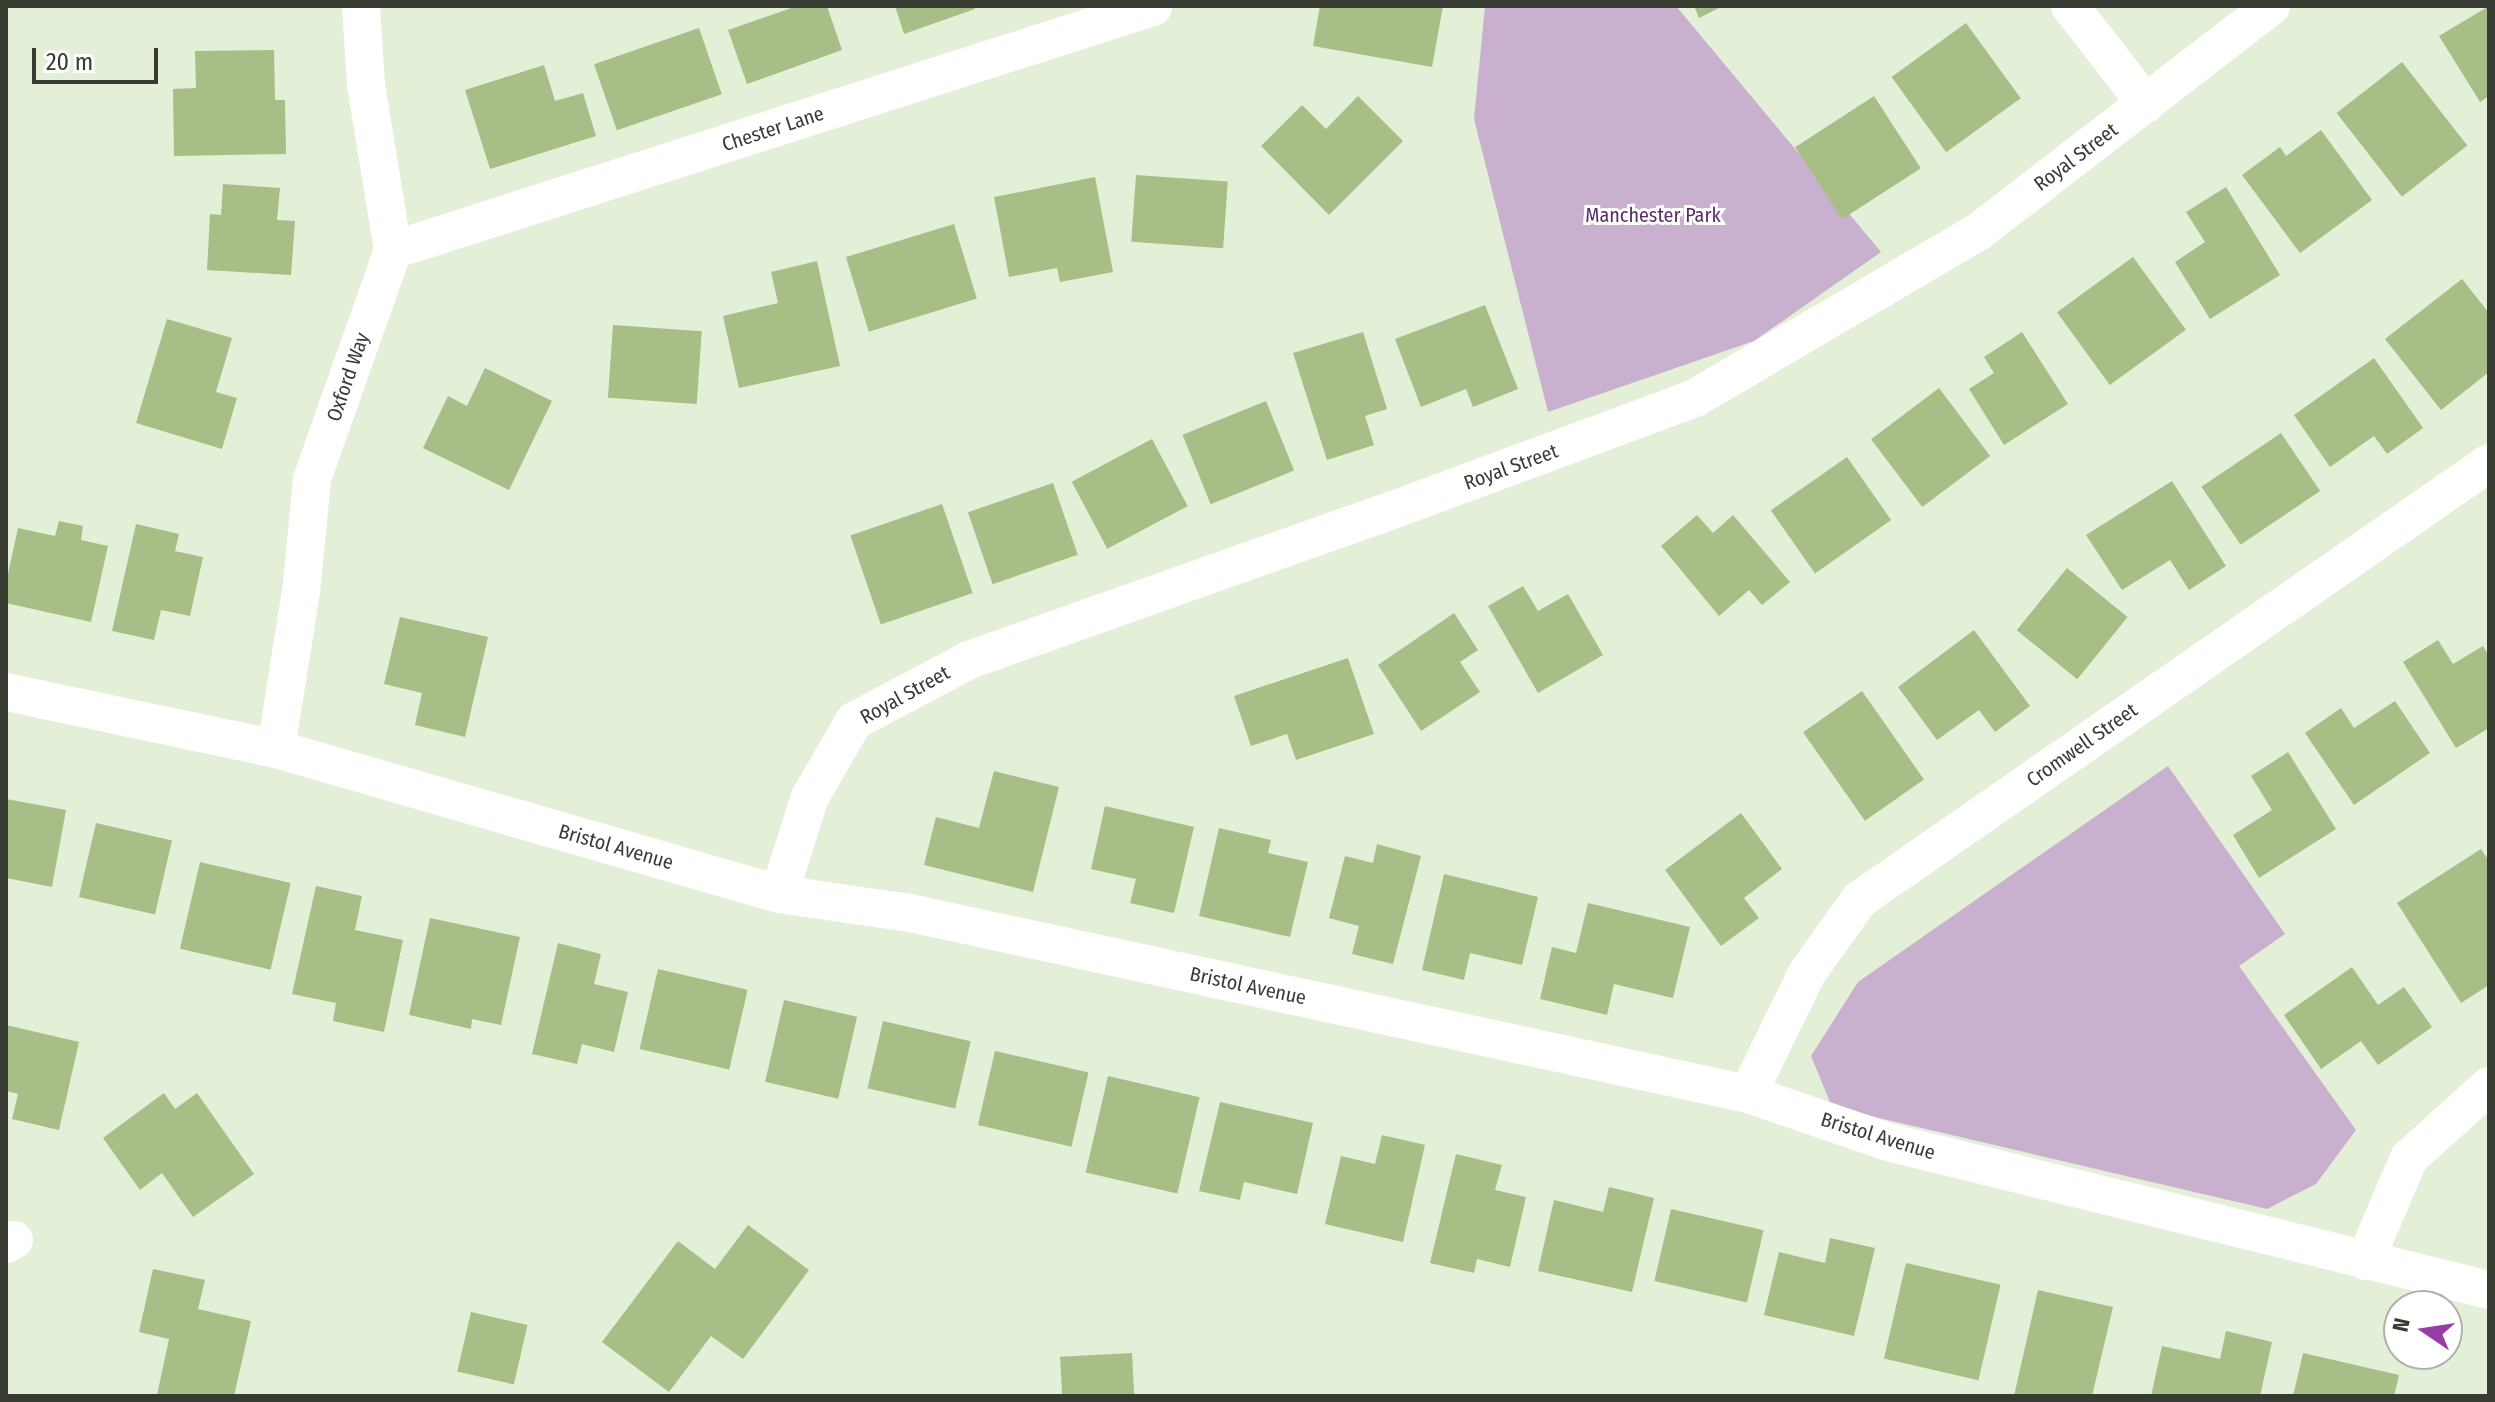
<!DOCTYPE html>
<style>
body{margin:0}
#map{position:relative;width:2495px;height:1402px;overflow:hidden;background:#e4efd7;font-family:"Fira Sans Condensed",sans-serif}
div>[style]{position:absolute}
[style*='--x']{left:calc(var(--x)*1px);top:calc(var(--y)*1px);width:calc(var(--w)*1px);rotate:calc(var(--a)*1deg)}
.green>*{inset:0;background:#c9b0ce}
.building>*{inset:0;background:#a7be87;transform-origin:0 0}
.street>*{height:38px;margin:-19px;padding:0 19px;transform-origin:19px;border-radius:19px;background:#fff}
span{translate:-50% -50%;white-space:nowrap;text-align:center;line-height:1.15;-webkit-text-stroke:6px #fff;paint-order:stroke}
.street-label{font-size:20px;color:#373b32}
.park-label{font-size:20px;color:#5c2b65}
.frame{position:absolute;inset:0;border:8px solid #373b32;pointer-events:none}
.north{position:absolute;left:2383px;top:1290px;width:80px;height:80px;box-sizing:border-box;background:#fff;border:2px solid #afb1ad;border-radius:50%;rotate:283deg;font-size:22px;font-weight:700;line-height:32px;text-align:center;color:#373b32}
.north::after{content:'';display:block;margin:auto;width:28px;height:36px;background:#973da8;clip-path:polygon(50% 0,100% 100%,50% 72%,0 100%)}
.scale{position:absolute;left:32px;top:48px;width:126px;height:36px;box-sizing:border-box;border:4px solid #373b32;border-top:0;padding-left:10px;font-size:24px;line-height:28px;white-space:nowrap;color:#373b32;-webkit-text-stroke:6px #fff;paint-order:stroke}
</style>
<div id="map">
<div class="green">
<div style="clip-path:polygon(1485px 6px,1676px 6px,1881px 252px,1754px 341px,1548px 412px,1474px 119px)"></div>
<div style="clip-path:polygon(2168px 766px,2285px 934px,2239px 966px,2356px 1130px,2316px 1184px,2267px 1209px,1832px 1107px,1811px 1056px,1858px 982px)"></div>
</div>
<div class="building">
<div style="clip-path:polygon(797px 6px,827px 6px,842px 50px,747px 84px,728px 30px)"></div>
<div style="clip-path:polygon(895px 6px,974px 6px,975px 9px,904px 34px)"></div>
<div style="clip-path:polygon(1320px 6px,1443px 6px,1432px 67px,1313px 46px)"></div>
<div style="clip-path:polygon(1694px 6px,1723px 6px,1699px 18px)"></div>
<div style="clip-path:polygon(2489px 6px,2489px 96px,2480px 102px,2439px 36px)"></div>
<div style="left:1966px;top:23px;width:93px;height:92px;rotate:54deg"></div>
<div style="left:699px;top:28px;width:70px;height:111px;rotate:71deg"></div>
<div style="clip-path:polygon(274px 50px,275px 100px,285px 100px,286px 154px,174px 156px,173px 89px,196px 88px,195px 51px)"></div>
<div style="left:2402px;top:62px;width:106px;height:83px;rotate:52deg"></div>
<div style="clip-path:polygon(544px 65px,555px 101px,583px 93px,596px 136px,490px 169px,465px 90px)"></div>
<div style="clip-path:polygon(1358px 96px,1403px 141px,1329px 215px,1261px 146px,1302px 105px,1326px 129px)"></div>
<div style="left:1874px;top:96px;width:86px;height:94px;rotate:57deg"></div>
<div style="clip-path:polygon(2321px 130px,2372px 200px,2300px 253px,2242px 175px,2280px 147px,2286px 156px)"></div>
<div style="left:1136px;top:175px;width:92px;height:67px;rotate:4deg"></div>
<div style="clip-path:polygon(1095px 177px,1113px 272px,1060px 282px,1057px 268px,1009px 277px,994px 197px)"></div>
<div style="clip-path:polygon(223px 184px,280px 188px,277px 220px,295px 221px,291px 275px,207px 270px,210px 214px,221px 215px)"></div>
<div style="clip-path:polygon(2226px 187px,2280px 275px,2210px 319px,2175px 262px,2205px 242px,2186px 212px)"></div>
<div style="left:954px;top:224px;width:78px;height:113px;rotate:73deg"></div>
<div style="left:2133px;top:257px;width:90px;height:94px;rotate:54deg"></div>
<div style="clip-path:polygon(817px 261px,840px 366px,739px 388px,723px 316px,778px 303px,771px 272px)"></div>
<div style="clip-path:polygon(2462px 279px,2489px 313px,2489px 372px,2441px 410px,2385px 339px)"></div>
<div style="clip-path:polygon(1485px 305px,1518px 389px,1473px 407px,1466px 389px,1421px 407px,1395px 339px)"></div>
<div style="clip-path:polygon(167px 319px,232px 338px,216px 392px,237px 398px,222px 449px,136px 423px)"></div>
<div style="left:613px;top:325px;width:89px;height:73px;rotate:4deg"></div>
<div style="clip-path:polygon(1363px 332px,1387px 409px,1365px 416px,1374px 445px,1327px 460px,1293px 353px)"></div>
<div style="clip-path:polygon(2022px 332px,2068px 404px,2004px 445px,1969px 389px,1994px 373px,1984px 357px)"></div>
<div style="clip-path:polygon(2374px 358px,2423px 428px,2387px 454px,2374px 436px,2330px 467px,2294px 415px)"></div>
<div style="clip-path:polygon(485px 368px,552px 401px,509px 490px,423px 448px,448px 396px,467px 406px)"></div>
<div style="left:1939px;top:388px;width:85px;height:85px;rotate:53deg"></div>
<div style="left:1266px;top:401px;width:75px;height:90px;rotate:68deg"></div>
<div style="left:2281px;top:433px;width:70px;height:96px;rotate:56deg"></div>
<div style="left:1152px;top:439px;width:76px;height:91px;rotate:62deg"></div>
<div style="left:1847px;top:457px;width:77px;height:93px;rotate:55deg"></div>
<div style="clip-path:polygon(2172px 481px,2226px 566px,2189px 590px,2170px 560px,2122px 590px,2086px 535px)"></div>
<div style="left:1053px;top:483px;width:76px;height:90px;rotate:71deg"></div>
<div style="left:942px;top:504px;width:94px;height:97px;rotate:71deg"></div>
<div style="clip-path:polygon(1697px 515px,1713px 533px,1733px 515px,1790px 582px,1762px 605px,1749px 590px,1719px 616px,1661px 546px)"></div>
<div style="clip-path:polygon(59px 521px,83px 526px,81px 540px,108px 546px,91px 622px,6px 603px,6px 583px,18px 528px,55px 536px)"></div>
<div style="clip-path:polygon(136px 524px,179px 534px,175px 551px,203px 557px,190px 616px,161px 610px,154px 640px,112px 631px)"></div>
<div style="left:2067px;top:568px;width:78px;height:80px;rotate:39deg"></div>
<div style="clip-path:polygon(1523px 586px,1538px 611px,1568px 594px,1603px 655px,1538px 693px,1488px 606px)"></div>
<div style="clip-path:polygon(1454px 613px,1478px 650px,1460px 662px,1480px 692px,1421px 731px,1378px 665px)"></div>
<div style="clip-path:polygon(400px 617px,488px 637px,465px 737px,415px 725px,422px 693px,384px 684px)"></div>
<div style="clip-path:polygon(1974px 630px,2030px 706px,1995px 732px,1979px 710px,1937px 740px,1898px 687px)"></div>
<div style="clip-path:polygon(2438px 640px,2453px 664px,2483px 646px,2489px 656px,2489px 728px,2456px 748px,2403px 662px)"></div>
<div style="clip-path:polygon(1348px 658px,1374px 734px,1296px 760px,1287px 734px,1251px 746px,1234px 696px)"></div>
<div style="left:1862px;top:691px;width:108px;height:72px;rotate:55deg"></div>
<div style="clip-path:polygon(2395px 701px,2430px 753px,2354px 805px,2305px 733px,2341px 708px,2354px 728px)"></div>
<div style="clip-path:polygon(2288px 752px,2336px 829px,2259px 878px,2233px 835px,2272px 810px,2251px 776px)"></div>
<div style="clip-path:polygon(994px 771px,1059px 787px,1033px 892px,924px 865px,936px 817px,979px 828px)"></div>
<div style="clip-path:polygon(6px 799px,66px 810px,52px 887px,6px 878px)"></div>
<div style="clip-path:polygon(1105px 806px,1194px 827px,1174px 913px,1130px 903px,1136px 879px,1091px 869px)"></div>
<div style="clip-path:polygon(1741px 813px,1782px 869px,1744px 898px,1759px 918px,1721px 946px,1665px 870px)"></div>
<div style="left:96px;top:823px;width:78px;height:76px;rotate:13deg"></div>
<div style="clip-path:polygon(1219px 828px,1271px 840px,1268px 853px,1308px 862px,1290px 937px,1199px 916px)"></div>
<div style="clip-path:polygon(1377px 844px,1421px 856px,1393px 964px,1352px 954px,1359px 926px,1329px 918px,1345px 856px,1373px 863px)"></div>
<div style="clip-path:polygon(2481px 849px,2489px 861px,2489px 985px,2461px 1003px,2397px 903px)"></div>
<div style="left:200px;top:862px;width:93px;height:89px;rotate:13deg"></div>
<div style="clip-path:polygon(1444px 874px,1538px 897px,1522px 965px,1470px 953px,1464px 980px,1422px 970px)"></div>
<div style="clip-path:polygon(316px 886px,362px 896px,355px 930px,403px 940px,384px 1032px,333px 1021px,336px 1003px,292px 994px)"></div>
<div style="clip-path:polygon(1588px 903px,1690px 927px,1673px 998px,1614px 984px,1607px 1015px,1540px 999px,1552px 947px,1576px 953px)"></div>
<div style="clip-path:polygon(430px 918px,520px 937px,501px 1025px,472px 1019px,471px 1029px,409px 1015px)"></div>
<div style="clip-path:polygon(558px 943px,601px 954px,594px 984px,628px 992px,614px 1052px,582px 1044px,577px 1064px,532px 1054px)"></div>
<div style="clip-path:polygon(2352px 967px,2378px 1005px,2404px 987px,2432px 1027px,2378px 1065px,2361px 1041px,2321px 1069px,2284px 1015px)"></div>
<div style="left:658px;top:969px;width:92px;height:82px;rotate:13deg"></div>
<div style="left:784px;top:1000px;width:75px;height:84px;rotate:13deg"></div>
<div style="left:883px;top:1021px;width:90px;height:69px;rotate:13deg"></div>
<div style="clip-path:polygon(6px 1025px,79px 1042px,59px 1130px,12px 1119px,18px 1094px,6px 1091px)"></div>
<div style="left:995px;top:1051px;width:96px;height:76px;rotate:13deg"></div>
<div style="left:1108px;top:1076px;width:94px;height:99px;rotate:13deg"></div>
<div style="clip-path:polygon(164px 1093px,175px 1109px,197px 1093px,254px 1174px,193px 1217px,162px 1173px,140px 1190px,103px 1138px)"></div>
<div style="clip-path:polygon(1220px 1102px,1313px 1123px,1297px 1194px,1244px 1182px,1240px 1200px,1199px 1191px)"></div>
<div style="clip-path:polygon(1382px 1135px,1425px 1145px,1403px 1242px,1325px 1224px,1341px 1156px,1375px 1164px)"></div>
<div style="clip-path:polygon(1456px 1154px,1502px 1165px,1495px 1190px,1526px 1197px,1510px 1267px,1477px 1259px,1474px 1273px,1430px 1263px)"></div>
<div style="clip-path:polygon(1609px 1187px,1654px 1198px,1632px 1292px,1538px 1271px,1554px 1200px,1603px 1212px)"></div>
<div style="left:1671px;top:1209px;width:95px;height:74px;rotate:13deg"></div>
<div style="clip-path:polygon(748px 1225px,809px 1270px,743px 1359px,711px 1336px,669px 1392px,602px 1342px,678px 1241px,715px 1269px)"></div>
<div style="clip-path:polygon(1830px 1238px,1875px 1248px,1854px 1336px,1764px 1315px,1779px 1252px,1825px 1263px)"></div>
<div style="left:1906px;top:1263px;width:97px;height:98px;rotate:13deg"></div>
<div style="clip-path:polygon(153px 1269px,205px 1280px,198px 1309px,251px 1321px,234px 1396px,157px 1395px,169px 1339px,139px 1332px)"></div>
<div style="clip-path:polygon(2038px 1290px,2113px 1307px,2092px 1396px,2014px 1396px)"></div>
<div style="left:471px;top:1312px;width:58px;height:61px;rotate:13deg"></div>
<div style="clip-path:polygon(2226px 1331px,2272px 1342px,2260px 1396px,2151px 1396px,2162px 1346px,2220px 1359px)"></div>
<div style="left:1132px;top:1353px;width:43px;height:72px;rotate:87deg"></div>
<div style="clip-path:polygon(2303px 1353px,2399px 1375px,2394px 1396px,2293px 1396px)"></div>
</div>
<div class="street">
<div style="--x:2070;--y:6;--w:124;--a:52.2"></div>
<div style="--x:393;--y:250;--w:798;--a:-17.73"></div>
<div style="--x:6;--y:692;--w:276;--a:11.9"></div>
<div style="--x:276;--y:749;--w:523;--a:16.08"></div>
<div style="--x:779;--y:894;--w:132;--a:8.3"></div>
<div style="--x:910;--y:913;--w:857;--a:12.19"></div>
<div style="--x:1748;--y:1094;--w:148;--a:18.9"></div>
<div style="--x:1888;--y:1142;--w:619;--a:13.83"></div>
<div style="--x:276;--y:749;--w:159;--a:-81"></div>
<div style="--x:301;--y:592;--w:114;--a:-84.4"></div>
<div style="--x:312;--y:479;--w:243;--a:-70.5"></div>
<div style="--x:393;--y:250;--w:166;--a:-99.3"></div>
<div style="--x:366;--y:86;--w:80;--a:-93.6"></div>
<div style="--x:779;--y:894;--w:102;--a:-72.3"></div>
<div style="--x:810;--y:797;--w:88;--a:-59.9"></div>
<div style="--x:854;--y:721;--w:130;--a:-27.9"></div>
<div style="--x:969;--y:660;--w:447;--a:-19.5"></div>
<div style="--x:1390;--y:511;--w:325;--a:-20.3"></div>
<div style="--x:1695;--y:398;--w:328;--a:-30.4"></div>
<div style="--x:1978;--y:232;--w:370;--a:-37.6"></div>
<div style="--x:1748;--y:1094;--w:135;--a:-64"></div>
<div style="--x:1807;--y:973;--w:90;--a:-54.5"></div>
<div style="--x:1859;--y:900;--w:767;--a:-34.75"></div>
<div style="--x:6;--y:1244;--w:9;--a:-27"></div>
<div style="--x:2365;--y:1261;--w:112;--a:-66.9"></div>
<div style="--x:2409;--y:1158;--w:108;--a:-42"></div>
</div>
<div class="street-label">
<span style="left:773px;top:129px;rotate:-18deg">Chester Lane</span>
<span style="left:2076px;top:157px;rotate:-37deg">Royal Street</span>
<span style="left:348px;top:377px;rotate:-71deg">Oxford Way</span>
<span style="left:1511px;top:467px;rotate:-20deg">Royal Street</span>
<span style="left:905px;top:695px;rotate:-29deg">Royal Street</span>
<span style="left:2082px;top:745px;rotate:-35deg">Cromwell Street</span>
<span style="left:616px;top:847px;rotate:16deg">Bristol Avenue</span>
<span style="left:1248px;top:986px;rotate:12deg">Bristol Avenue</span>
<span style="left:1878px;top:1136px;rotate:17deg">Bristol Avenue</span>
</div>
<div class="park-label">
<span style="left:1653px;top:215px">Manchester Park</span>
</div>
<div class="frame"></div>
<div class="north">N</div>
<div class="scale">20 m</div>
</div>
